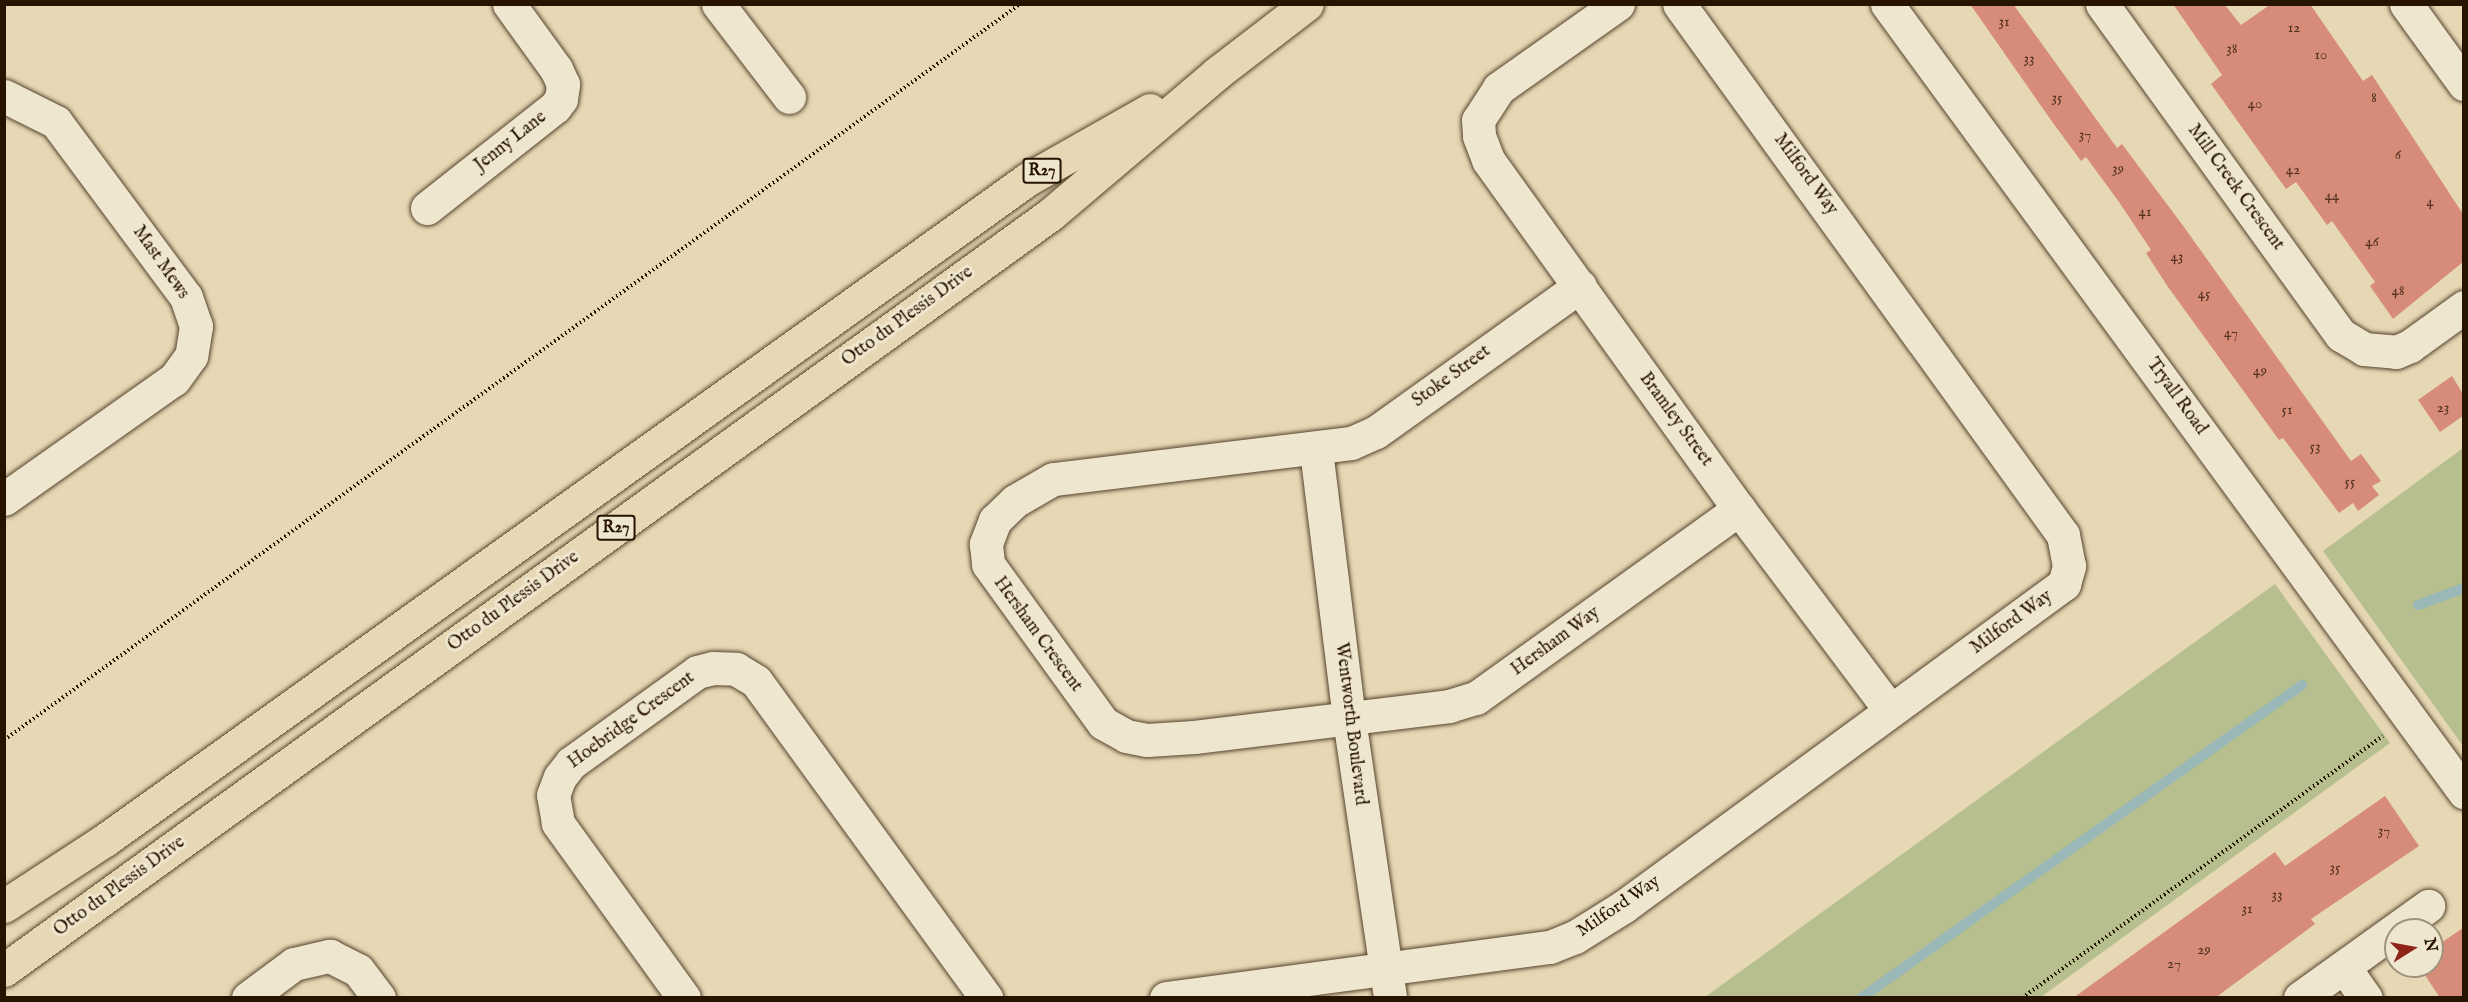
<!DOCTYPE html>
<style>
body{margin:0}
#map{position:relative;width:2468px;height:1002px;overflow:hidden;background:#e7d8b5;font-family:"IM FELL English",serif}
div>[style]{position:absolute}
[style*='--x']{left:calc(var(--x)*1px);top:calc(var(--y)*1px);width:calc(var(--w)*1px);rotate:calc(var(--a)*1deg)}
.green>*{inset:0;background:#b6bf8d}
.stream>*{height:10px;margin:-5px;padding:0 5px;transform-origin:5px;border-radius:5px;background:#9ab8b7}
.building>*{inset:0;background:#d78c7a}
.path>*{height:4px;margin-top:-2px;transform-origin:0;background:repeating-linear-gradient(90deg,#261300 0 1.5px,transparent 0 4.5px)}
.roads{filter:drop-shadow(0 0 2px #56442d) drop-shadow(0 0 2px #56442d)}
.street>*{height:33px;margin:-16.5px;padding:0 16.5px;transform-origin:16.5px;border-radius:16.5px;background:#efe6cf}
.secondary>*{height:33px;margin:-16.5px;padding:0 16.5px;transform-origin:16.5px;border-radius:16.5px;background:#efe6cf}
.primary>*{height:33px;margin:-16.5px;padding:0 16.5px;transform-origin:16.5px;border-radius:16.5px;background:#e7d8b5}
span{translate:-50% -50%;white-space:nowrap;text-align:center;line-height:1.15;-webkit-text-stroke:6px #efe6cf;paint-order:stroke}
.number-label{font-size:15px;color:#52311e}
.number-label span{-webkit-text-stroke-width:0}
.shield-label span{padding:2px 4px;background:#efe6cf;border:2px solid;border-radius:4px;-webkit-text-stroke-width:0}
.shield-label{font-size:16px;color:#261300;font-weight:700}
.street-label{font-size:18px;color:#261300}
.frame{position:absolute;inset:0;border:6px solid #261300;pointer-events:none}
.north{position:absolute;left:2384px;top:918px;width:60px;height:60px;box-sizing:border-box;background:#efe6cf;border:2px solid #9f927c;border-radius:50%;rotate:79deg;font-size:16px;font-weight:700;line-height:24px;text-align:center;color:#261300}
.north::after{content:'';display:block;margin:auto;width:21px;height:27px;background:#8f2418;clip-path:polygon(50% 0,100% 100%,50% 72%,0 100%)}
</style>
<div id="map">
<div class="green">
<div style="clip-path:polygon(2463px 448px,2463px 746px,2323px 551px)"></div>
<div style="clip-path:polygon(2275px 584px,2390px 743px,2041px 997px,1705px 997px)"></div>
</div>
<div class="stream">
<div style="--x:2418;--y:605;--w:49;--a:-20.3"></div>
<div style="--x:1861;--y:998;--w:541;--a:-35.37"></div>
</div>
<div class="building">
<div style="clip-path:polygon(1970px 4px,2013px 4px,2117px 148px,2122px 144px,2184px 227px,2351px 461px,2361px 454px,2381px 481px,2372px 486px,2379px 495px,2358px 511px,2353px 503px,2339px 513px,2283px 438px,2279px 440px,2168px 287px,2146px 253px,2151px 250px,2119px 202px,2086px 157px,2081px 161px,2053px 123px)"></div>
<div style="clip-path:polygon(2173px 4px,2224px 4px,2241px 25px,2271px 4px,2310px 4px,2363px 81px,2372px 75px,2463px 214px,2463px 262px,2393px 319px,2370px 286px,2375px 282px,2332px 221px,2327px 225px,2296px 182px,2286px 189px,2211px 84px,2222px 75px)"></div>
<div style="clip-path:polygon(2452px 376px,2463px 394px,2463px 416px,2440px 432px,2418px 400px)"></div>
<div style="clip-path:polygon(2385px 796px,2419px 846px,2311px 919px,2315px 924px,2215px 998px,2073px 998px,2275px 852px,2285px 866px)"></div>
<div style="clip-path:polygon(2463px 928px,2463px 998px,2440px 998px,2419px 966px,2432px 966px,2432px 949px)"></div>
</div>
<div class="path">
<div style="--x:4;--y:740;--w:1255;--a:-35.92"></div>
<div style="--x:2022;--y:998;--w:446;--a:-36"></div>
</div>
<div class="roads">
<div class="street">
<div style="--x:718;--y:4;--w:117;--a:52.6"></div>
<div style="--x:1618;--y:4;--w:146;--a:144.8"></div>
<div style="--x:1499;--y:88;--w:38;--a:123"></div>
<div style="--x:1478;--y:120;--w:16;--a:86"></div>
<div style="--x:1479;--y:136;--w:26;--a:69"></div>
<div style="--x:1488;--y:160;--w:430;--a:54.3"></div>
<div style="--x:1739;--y:509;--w:251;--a:53.1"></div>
<div style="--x:2102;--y:4;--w:408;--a:54.2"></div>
<div style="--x:2341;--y:335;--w:27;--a:31"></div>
<div style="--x:2364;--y:349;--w:32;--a:5"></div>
<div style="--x:2396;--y:352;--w:15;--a:-23"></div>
<div style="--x:2410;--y:346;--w:67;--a:-35.8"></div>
<div style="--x:2406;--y:4;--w:99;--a:54.1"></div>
<div style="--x:4;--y:96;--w:58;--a:26.6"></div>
<div style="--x:56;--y:122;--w:218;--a:53.4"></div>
<div style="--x:186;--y:297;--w:31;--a:71"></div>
<div style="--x:196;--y:326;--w:30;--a:99"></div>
<div style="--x:191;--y:356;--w:29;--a:126"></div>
<div style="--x:174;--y:379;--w:208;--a:144.8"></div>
<div style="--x:427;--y:208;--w:163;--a:-38.3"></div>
<div style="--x:555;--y:107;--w:10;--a:-53"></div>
<div style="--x:561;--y:99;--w:15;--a:-82"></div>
<div style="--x:563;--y:84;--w:17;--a:-115"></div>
<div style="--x:556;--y:69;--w:80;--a:-125.9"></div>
<div style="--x:1580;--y:286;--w:251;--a:144.4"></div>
<div style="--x:1376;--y:432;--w:27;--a:156"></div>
<div style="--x:1351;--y:443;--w:300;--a:173.1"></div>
<div style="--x:1053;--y:479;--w:44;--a:149.9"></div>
<div style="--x:1015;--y:501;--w:28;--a:136"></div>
<div style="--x:995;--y:520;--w:26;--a:111"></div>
<div style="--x:986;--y:544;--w:20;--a:84"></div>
<div style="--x:988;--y:564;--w:196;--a:54.1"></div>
<div style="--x:1103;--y:723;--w:26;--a:29"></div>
<div style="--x:1126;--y:736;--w:21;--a:11"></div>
<div style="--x:1147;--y:740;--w:47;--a:-3.7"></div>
<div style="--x:1194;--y:737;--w:257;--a:-6.9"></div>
<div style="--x:1449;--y:706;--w:28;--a:-17"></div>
<div style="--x:1476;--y:698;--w:324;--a:-35.7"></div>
<div style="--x:1316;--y:450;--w:271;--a:83"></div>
<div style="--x:1349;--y:719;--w:282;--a:81.6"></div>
<div style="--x:2344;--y:967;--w:38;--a:55"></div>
<div style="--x:248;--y:998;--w:57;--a:-36.5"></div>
<div style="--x:294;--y:964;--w:37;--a:-13"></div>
<div style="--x:330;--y:956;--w:31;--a:27"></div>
<div style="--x:358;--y:970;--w:35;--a:53"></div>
<div style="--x:684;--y:998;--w:216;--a:-125.8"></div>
<div style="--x:558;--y:823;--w:28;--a:-100"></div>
<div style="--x:553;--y:795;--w:19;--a:-69"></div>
<div style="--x:560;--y:777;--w:18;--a:-52"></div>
<div style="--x:571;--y:763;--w:155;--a:-35.8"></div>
<div style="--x:697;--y:672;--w:16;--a:-14"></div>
<div style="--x:713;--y:668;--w:23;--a:2"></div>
<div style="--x:736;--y:669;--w:23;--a:31"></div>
<div style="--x:756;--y:681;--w:392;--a:54"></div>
<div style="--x:1166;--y:998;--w:387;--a:-7.6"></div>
<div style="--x:1550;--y:947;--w:27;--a:-22"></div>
<div style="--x:1575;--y:937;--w:57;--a:-32"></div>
<div style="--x:1623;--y:907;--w:547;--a:-36.22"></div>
<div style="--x:2064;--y:584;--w:19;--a:-74"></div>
<div style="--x:2069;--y:566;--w:32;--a:-101"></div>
<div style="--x:2063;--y:535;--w:655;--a:-125.87"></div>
<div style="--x:2300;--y:998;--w:158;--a:-35.7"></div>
</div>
<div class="secondary">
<div style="--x:1887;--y:4;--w:977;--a:53.79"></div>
</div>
<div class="primary">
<div style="--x:4;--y:906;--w:121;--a:-33.2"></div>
<div style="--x:105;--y:840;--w:1135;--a:-35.61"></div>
<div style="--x:1028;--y:179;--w:140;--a:-29.5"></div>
<div style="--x:4;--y:970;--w:1291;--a:-35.83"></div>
<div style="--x:1051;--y:214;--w:218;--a:-40.3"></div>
<div style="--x:1217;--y:73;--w:113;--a:-37.5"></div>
</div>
</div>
<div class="number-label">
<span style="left:2004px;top:22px">31</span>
<span style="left:2294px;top:28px">12</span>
<span style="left:2232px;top:49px">38</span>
<span style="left:2321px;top:55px">10</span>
<span style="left:2029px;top:59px">33</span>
<span style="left:2057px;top:98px">35</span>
<span style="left:2374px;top:98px">8</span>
<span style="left:2255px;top:104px">40</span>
<span style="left:2085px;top:135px">37</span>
<span style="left:2398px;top:155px">6</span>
<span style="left:2118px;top:169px">39</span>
<span style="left:2293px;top:170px">42</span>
<span style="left:2332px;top:196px">44</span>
<span style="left:2430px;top:202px">4</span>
<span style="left:2145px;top:212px">41</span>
<span style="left:2372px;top:242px">46</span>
<span style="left:2177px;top:257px">43</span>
<span style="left:2398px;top:291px">48</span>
<span style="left:2204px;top:294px">45</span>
<span style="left:2231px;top:333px">47</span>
<span style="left:2260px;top:371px">49</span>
<span style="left:2443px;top:408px">23</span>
<span style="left:2287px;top:410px">51</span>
<span style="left:2315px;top:447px">53</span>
<span style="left:2350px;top:482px">55</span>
<span style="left:2384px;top:831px">37</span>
<span style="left:2335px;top:868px">35</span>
<span style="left:2277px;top:895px">33</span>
<span style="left:2247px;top:909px">31</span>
<span style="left:2204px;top:950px">29</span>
<span style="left:2174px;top:964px">27</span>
</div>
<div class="shield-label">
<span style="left:1042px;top:171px">R27</span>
<span style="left:616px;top:528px">R27</span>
</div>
<div class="street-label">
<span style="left:511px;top:142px;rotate:-38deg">Jenny Lane</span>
<span style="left:1805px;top:175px;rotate:54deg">Milford Way</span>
<span style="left:2235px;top:188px;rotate:54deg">Mill Creek Crescent</span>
<span style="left:160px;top:263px;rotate:55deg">Mast Mews</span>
<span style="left:908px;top:317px;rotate:-36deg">Otto du Plessis Drive</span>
<span style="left:1452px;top:377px;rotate:-36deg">Stoke Street</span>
<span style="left:2176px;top:397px;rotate:54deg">Tryall Road</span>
<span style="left:1675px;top:420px;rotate:54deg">Bramley Street</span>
<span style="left:514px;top:602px;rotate:-36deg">Otto du Plessis Drive</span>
<span style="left:2012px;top:623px;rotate:-36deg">Milford Way</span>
<span style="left:1037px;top:635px;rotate:54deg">Hersham Crescent</span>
<span style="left:1556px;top:642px;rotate:-36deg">Hersham Way</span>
<span style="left:632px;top:721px;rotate:-36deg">Hoebridge Crescent</span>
<span style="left:1350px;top:724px;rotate:83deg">Wentworth Boulevard</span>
<span style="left:120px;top:887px;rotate:-36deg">Otto du Plessis Drive</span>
<span style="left:1619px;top:907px;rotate:-34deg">Milford Way</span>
</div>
<div class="frame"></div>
<div class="north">N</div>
</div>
